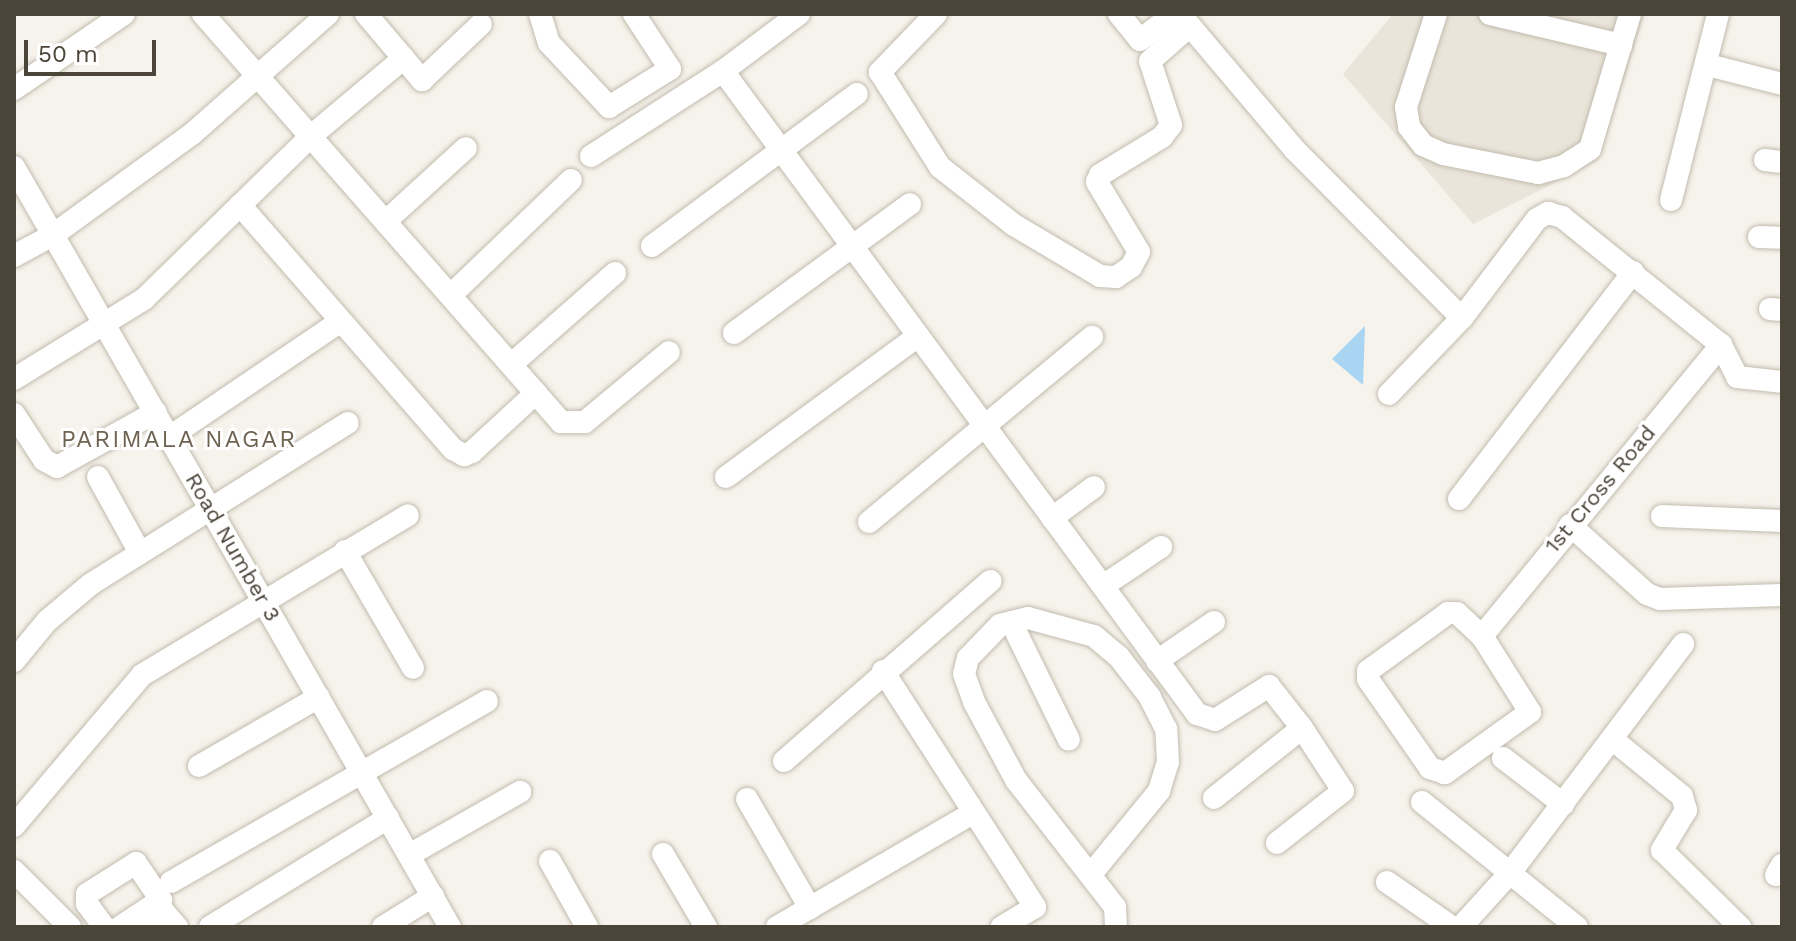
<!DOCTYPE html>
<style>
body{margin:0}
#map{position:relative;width:1796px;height:941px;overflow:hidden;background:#f6f3ec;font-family:"Work Sans",sans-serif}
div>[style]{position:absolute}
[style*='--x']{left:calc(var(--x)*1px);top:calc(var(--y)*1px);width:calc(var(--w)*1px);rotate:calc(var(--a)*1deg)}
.residential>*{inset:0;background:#eae5da}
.water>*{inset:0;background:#a9d4f2}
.roads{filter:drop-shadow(0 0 2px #c2bbae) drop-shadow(0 0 2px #c2bbae)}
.minor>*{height:22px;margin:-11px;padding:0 11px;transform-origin:11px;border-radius:11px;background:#fff}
span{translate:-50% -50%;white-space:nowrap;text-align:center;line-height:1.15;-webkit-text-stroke:6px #fff;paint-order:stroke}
.street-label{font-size:22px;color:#4b4439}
.neighbourhood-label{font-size:24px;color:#6e6250;letter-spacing:2px}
.frame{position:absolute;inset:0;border:16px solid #4b4439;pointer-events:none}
.scale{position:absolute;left:24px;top:40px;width:132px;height:36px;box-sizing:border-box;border:4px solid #4b4439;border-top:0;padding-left:10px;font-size:24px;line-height:28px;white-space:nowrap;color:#4b4439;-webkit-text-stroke:6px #fff;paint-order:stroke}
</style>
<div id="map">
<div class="residential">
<div style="clip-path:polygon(1393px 14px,1645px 14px,1598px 161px,1473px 224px,1343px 74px)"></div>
</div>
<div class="water">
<div style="clip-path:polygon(1365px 326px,1363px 385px,1332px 359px)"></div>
</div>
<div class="roads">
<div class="minor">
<div style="--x:203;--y:14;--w:543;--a:48.73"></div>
<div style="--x:561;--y:422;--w:24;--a:0"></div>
<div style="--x:585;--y:422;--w:109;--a:-39.8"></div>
<div style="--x:366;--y:14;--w:87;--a:49.7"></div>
<div style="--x:422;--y:80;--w:81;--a:-43.5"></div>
<div style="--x:540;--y:14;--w:30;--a:73"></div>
<div style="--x:549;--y:43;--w:88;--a:46.8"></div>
<div style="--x:609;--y:107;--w:72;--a:-31.9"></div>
<div style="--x:670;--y:69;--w:66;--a:-123.2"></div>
<div style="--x:936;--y:14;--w:81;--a:134"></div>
<div style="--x:880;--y:72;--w:112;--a:57.7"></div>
<div style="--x:940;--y:167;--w:94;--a:38.1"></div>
<div style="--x:1014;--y:225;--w:100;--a:30.7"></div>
<div style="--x:1100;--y:276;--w:16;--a:4"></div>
<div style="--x:1116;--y:277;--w:18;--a:-34"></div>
<div style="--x:1131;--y:267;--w:17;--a:-62"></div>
<div style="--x:1139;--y:252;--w:82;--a:-121"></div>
<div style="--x:1097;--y:182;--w:8;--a:-67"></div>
<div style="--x:1100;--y:175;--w:73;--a:-31.5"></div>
<div style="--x:1162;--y:137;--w:15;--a:-53"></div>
<div style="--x:1171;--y:125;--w:67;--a:-108.2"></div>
<div style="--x:1150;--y:61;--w:53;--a:-41.2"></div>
<div style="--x:1119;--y:14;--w:33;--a:51"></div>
<div style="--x:1140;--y:40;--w:43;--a:-37.4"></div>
<div style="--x:1180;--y:14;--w:177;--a:49.8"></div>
<div style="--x:1294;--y:149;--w:238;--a:45.2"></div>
<div style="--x:1436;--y:14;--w:98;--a:107.9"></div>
<div style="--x:1406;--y:107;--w:20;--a:81"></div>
<div style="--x:1409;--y:127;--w:23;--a:52"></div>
<div style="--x:1423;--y:145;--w:22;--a:24"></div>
<div style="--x:1443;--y:154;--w:97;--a:11.3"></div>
<div style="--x:1538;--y:173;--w:27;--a:-15"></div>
<div style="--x:1564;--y:166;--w:31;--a:-33"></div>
<div style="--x:1590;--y:149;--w:141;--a:-73.5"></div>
<div style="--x:1490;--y:14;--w:135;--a:13.3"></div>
<div style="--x:1708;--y:65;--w:76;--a:14.4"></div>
<div style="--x:723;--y:71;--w:799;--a:53.6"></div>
<div style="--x:1197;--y:714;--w:19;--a:18"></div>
<div style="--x:1215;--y:720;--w:64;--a:-32.2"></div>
<div style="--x:1269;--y:686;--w:53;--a:51.8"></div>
<div style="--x:1302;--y:728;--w:75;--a:56.9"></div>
<div style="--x:1343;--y:791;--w:84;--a:141.8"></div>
<div style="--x:14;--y:89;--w:133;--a:-34.3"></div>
<div style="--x:591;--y:156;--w:157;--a:-32.8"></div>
<div style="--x:723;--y:71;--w:95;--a:-36.9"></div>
<div style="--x:1765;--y:160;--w:17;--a:7"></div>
<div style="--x:14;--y:167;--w:876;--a:60.16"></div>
<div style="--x:1671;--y:200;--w:192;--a:-75.8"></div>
<div style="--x:240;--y:205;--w:324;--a:48.9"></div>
<div style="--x:453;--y:449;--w:13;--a:29"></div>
<div style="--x:464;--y:455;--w:9;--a:-21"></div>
<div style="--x:472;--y:452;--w:87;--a:-42.7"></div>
<div style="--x:386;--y:221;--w:108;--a:-42.4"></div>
<div style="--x:1759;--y:237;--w:23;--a:2"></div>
<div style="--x:652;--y:246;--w:255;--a:-36.6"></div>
<div style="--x:14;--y:256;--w:44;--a:-28.3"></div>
<div style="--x:53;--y:235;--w:172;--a:-36"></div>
<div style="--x:192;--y:134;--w:181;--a:-41.4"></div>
<div style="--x:451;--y:295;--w:166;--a:-43.8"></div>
<div style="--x:1770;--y:309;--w:12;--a:5"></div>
<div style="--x:734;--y:333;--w:218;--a:-36.2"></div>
<div style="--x:513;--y:363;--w:136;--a:-41.4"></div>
<div style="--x:14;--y:379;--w:153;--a:-31.6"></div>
<div style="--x:144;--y:299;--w:233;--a:-44.3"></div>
<div style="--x:311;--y:136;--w:121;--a:-40"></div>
<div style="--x:1389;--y:394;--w:105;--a:-46.2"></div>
<div style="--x:1462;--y:318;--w:124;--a:-52.9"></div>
<div style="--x:1537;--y:219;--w:13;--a:-29"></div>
<div style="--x:1548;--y:213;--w:15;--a:16"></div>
<div style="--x:1562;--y:217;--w:204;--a:38.8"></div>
<div style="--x:1721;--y:345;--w:36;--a:63"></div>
<div style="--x:1737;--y:377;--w:45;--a:6.3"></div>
<div style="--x:14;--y:414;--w:55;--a:56.9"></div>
<div style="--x:44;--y:460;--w:15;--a:28"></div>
<div style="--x:57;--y:467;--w:113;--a:-29.1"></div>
<div style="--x:171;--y:436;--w:205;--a:-34.1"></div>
<div style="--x:98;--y:477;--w:85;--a:61"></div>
<div style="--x:726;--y:477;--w:238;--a:-36.3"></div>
<div style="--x:1459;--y:499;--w:286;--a:-52.5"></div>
<div style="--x:1662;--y:516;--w:120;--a:2.4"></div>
<div style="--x:1052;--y:518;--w:52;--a:-36.4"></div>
<div style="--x:869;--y:522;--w:290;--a:-39.7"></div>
<div style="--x:1570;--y:525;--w:103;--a:41.9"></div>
<div style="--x:1647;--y:594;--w:14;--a:21"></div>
<div style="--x:1660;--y:599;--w:122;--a:-1.9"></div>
<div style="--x:345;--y:551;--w:135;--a:59.8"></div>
<div style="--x:1103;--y:586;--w:70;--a:-33.9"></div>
<div style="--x:1448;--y:613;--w:9;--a:0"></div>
<div style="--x:1457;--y:613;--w:34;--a:43"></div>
<div style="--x:1482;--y:636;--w:90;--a:57.7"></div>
<div style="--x:1530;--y:712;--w:105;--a:144.3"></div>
<div style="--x:1445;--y:773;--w:16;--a:-162"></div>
<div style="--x:1430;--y:768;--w:108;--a:-124.9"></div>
<div style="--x:1368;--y:679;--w:8;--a:-90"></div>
<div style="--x:1368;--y:671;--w:99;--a:-35.9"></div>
<div style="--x:1011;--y:622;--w:131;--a:63.8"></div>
<div style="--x:1482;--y:636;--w:377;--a:-50.6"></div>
<div style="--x:14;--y:661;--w:52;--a:-50.5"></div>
<div style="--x:47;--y:621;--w:57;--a:-40.1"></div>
<div style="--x:91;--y:584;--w:303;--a:-32.1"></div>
<div style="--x:1157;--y:661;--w:69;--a:-34.4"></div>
<div style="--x:883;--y:671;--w:281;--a:57.2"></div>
<div style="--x:1035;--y:907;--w:39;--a:149"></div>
<div style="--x:1612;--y:739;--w:90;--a:39.2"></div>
<div style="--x:1682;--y:796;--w:15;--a:74"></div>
<div style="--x:1686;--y:810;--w:47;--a:121"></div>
<div style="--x:1662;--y:850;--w:110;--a:44.6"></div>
<div style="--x:1503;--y:758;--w:76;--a:37.5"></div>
<div style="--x:784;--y:761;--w:274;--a:-41.1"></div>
<div style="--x:199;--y:766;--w:138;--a:-29.9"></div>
<div style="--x:1214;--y:798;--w:112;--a:-38.5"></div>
<div style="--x:747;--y:799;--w:126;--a:60"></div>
<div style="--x:1422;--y:802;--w:199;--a:38.9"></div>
<div style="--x:14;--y:826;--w:198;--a:-49.7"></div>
<div style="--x:142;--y:675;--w:310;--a:-31"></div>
<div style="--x:663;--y:854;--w:85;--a:59.5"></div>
<div style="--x:409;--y:855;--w:128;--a:-29.6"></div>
<div style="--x:550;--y:861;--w:76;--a:60.7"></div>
<div style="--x:14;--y:871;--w:79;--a:45"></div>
<div style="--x:1092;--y:873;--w:106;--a:-50.7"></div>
<div style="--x:1159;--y:791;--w:30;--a:-73"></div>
<div style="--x:1168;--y:762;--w:33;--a:-93"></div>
<div style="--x:1166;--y:729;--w:36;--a:-117"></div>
<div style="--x:1150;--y:697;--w:51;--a:-127.8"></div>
<div style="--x:1119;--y:657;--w:33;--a:-140"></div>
<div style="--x:1094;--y:636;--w:68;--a:-164.7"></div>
<div style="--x:1028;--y:618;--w:29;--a:166"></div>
<div style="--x:1000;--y:625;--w:46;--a:134.1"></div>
<div style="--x:968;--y:658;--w:16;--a:104"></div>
<div style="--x:964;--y:674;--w:30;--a:70"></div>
<div style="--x:974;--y:702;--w:89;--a:61.7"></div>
<div style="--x:1016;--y:780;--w:161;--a:52.1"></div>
<div style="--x:1115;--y:907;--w:20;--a:87"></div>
<div style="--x:1776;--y:875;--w:12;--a:-59"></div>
<div style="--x:171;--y:882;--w:364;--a:-29.8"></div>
<div style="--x:1387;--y:882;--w:79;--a:34.7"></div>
<div style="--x:145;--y:922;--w:21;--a:-28"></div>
<div style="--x:164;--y:912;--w:20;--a:49"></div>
<div style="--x:104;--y:927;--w:29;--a:-126"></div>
<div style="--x:87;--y:904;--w:10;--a:-90"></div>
<div style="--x:87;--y:894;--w:58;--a:-32.3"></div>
<div style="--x:136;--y:863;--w:45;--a:56"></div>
<div style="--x:161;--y:900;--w:49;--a:146.6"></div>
<div style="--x:210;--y:927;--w:209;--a:-31.5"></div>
<div style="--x:383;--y:927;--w:59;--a:-31.8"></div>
<div style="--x:777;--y:927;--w:227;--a:-30.2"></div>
<div style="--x:1461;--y:927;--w:73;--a:-47.8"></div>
<div style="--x:1510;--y:873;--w:287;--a:-52.9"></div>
</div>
</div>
<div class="street-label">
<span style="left:1600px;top:489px;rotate:-50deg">1st Cross Road</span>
<span style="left:233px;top:547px;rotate:60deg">Road Number 3</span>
</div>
<div class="neighbourhood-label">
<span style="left:179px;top:440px">PARIMALA NAGAR</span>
</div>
<div class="frame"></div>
<div class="scale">50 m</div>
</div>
